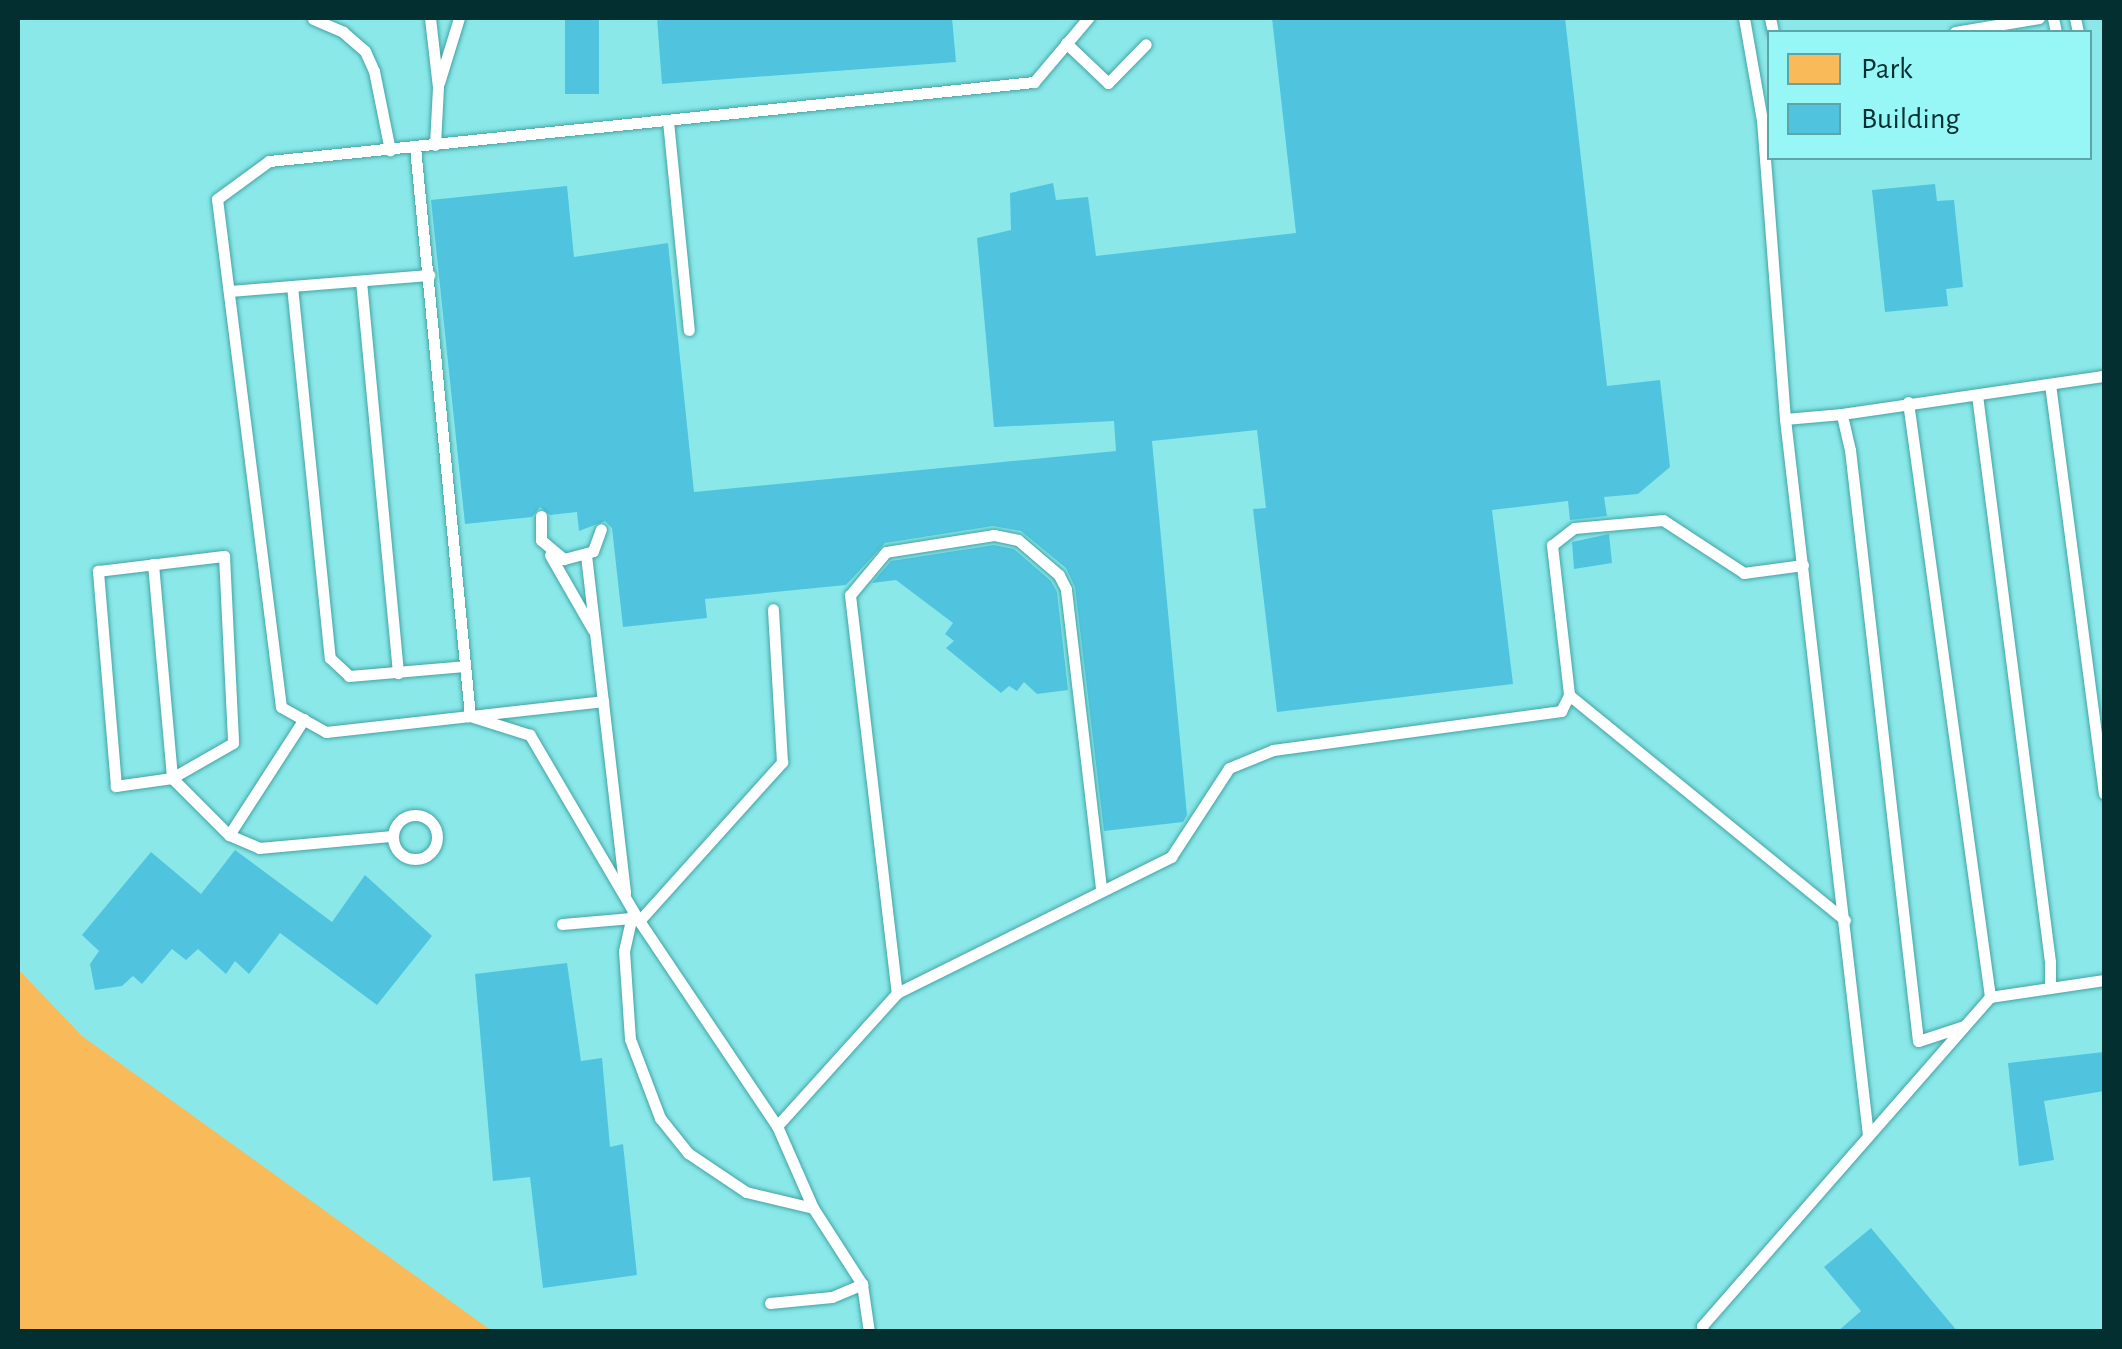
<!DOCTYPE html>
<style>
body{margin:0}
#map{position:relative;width:2122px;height:1349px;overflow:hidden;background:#8ae8e9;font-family:"Alegreya Sans",sans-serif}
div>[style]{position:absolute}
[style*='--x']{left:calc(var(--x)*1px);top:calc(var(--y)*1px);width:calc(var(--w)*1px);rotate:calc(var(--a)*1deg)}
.green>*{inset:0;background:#f9ba59}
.building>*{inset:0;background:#50c4df;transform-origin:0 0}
.roads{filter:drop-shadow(0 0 2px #43a4a5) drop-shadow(0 0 2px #43a4a5)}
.service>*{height:11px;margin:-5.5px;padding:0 5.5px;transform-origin:5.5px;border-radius:5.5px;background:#fff}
.service>.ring{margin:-5.5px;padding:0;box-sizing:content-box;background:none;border:11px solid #fff;border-radius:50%}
span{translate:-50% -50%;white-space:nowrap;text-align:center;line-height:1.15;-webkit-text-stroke:9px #97f6f6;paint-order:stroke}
.frame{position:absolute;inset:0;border:20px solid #042f30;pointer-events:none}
.legend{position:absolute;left:1767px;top:30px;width:325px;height:130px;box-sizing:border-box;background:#97f6f6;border:2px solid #5ca6a7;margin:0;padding:12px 18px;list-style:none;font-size:30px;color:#042f30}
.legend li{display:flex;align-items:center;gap:20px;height:50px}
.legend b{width:50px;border:2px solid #5ca6a7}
</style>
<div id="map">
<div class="green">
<div style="clip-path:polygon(18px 969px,82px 1036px,492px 1331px,18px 1331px)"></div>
</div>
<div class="building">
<div style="left:565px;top:18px;width:34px;height:76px"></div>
<div style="clip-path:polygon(657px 18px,952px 18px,956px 62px,662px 84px)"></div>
<div style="clip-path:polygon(1272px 18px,1565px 18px,1607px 386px,1660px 380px,1670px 467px,1638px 494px,1604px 497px,1607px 516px,1570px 520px,1568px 501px,1492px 510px,1513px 684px,1277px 712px,1253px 509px,1266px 508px,1257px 430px,1152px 441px,1187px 815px,1183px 822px,1104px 831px,1075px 587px,1066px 568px,1021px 531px,993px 526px,885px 543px,846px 585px,705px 599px,707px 618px,623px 627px,612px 528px,605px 521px,579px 531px,577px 512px,550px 515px,540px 507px,532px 517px,465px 524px,431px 200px,567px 186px,574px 257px,668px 243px,694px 492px,1116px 451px,1114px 421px,994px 427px,977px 238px,1011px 230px,1010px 193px,1053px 183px,1056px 200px,1088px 197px,1096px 256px,1296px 233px)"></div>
<div style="clip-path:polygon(1935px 184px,1937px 201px,1954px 200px,1963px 287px,1946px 289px,1948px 306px,1885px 312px,1872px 190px)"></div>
<div style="clip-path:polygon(1609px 534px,1612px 563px,1574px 569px,1572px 542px)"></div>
<div style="clip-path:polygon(994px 545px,1014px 549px,1051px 581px,1057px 592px,1068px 690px,1037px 694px,1024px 682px,1017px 691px,1009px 686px,1001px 693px,946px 648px,954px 641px,945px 634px,953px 623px,896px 580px,872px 583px,891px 561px)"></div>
<div style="clip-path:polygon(235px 850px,332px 922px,365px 875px,432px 936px,377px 1005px,280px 933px,249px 974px,235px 961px,226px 974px,198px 949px,186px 960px,172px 949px,142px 984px,133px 976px,122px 986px,95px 990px,90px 964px,99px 951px,82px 935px,151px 852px,201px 894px)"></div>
<div style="clip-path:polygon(567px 963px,581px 1061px,602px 1058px,610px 1147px,623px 1144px,637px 1275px,543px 1288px,530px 1177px,493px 1181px,475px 974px)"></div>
<div style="clip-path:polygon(2104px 1052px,2104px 1091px,2044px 1101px,2054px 1160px,2019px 1166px,2008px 1063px)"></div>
<div style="clip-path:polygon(1871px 1228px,1958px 1332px,1837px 1332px,1861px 1311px,1824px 1267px)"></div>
</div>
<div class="roads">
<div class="service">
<div style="--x:430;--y:18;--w:69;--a:83.4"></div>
<div style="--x:438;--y:87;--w:58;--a:93"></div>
<div style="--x:1744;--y:18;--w:104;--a:80"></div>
<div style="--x:1762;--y:120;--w:300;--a:85.6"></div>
<div style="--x:1785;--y:419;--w:721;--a:83.39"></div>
<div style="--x:1770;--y:18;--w:14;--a:78"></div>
<div style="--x:2053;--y:18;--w:14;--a:78"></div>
<div style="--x:2075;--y:18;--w:14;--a:78"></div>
<div style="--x:313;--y:19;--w:33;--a:23"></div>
<div style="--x:343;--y:32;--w:29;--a:41"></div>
<div style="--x:365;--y:51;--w:22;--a:66"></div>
<div style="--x:374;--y:71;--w:81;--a:78.6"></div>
<div style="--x:1955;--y:32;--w:85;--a:-9.5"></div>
<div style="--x:1066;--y:43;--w:58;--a:43.6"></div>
<div style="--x:1108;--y:83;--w:54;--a:-45.7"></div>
<div style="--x:439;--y:83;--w:68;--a:-72.9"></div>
<div style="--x:668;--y:121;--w:210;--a:84.3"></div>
<div style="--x:415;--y:147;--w:572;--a:84.48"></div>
<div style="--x:470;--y:716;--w:134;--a:-6.4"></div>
<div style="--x:361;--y:281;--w:394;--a:84.6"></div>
<div style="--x:292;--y:286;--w:374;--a:84.2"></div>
<div style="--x:330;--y:658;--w:26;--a:43"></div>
<div style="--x:349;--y:676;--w:116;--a:-4.9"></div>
<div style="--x:229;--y:291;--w:201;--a:-4.6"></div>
<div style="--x:2050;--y:384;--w:413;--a:82.5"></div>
<div style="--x:1977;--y:395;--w:572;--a:82.66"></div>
<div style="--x:2050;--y:962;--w:26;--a:90"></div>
<div style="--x:1908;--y:402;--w:601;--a:82.15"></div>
<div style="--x:1785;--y:419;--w:57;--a:-5"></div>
<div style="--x:541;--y:516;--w:24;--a:90"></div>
<div style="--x:541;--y:540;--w:30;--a:40"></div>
<div style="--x:564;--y:559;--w:30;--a:-15"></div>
<div style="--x:593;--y:551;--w:23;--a:-70"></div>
<div style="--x:550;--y:555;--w:86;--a:60.2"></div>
<div style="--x:586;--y:555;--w:340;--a:83.4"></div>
<div style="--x:224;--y:556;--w:187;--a:87.2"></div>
<div style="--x:233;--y:743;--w:70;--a:150.2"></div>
<div style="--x:172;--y:778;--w:57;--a:171.9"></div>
<div style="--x:116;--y:786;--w:216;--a:-94.8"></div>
<div style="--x:98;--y:571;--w:127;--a:-6.8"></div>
<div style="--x:153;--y:564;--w:215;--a:84.9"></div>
<div style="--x:172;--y:778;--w:81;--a:45"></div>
<div style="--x:1803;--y:565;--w:60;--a:172.3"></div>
<div style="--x:1744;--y:573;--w:97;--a:-146.8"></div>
<div style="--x:1663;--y:520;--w:89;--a:174.9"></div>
<div style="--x:1574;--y:528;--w:28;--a:142"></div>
<div style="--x:1552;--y:545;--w:151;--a:83.5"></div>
<div style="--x:1569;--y:695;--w:356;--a:39.2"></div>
<div style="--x:304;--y:719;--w:138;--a:122.9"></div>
<div style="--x:229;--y:835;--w:33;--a:23"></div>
<div style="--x:259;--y:848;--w:134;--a:-5.2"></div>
<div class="ring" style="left:393px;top:815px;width:33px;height:33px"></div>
<div style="--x:1101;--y:888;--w:301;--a:-96.7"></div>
<div style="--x:1066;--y:589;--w:16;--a:-117"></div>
<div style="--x:1059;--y:575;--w:54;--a:-139.5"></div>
<div style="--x:1018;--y:540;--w:25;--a:-168"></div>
<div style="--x:994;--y:535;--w:109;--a:171.1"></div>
<div style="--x:886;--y:552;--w:56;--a:129.9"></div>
<div style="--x:850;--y:595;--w:401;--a:83.3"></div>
<div style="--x:897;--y:993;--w:306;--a:-26.4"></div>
<div style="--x:1171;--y:857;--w:106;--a:-56.9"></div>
<div style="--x:1229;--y:768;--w:48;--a:-22.2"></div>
<div style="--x:1273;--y:750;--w:291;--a:-7.7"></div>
<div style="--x:1561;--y:711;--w:18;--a:-63"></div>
<div style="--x:633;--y:911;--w:41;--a:102.7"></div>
<div style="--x:624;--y:951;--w:88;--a:86.1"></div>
<div style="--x:630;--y:1039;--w:85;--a:69.2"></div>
<div style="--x:660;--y:1118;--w:45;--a:51.3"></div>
<div style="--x:688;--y:1153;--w:70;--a:33.9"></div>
<div style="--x:746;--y:1192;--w:69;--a:13.4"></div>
<div style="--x:639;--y:921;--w:214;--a:-48"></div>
<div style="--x:782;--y:762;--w:153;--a:-93.4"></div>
<div style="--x:562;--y:924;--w:70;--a:-4.9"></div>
<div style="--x:1964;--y:1026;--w:48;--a:161.9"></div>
<div style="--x:1918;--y:1041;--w:595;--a:-96.56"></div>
<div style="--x:1850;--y:450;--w:37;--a:-103"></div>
<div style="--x:1842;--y:414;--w:265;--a:-8.3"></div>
<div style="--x:777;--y:1126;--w:179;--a:-47.9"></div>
<div style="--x:770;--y:1303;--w:62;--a:-5.5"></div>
<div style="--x:832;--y:1297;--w:33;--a:-23"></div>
<div style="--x:869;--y:1332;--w:49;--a:-98.3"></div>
<div style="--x:862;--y:1284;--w:90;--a:-122.8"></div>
<div style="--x:813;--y:1208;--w:90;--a:-113.7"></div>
<div style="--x:777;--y:1126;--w:247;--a:-123.9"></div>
<div style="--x:639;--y:921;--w:216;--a:-120.4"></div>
<div style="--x:530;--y:735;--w:63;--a:-162.4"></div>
<div style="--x:470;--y:716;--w:145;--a:173.7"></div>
<div style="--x:326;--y:732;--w:51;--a:-150.9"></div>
<div style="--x:281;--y:707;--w:512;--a:-97.18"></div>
<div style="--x:217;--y:199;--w:64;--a:-36.2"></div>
<div style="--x:269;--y:161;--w:769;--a:-5.9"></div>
<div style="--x:1034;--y:82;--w:84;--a:-49.8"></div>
<div style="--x:1703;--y:1332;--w:6;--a:-99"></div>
<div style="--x:1702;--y:1326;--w:437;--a:-48.8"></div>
<div style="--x:1990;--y:997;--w:115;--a:-8.5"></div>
</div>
</div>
<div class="frame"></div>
<ul class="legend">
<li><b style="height:28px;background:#f9ba59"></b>Park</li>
<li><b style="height:28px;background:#50c4df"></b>Building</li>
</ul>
</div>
